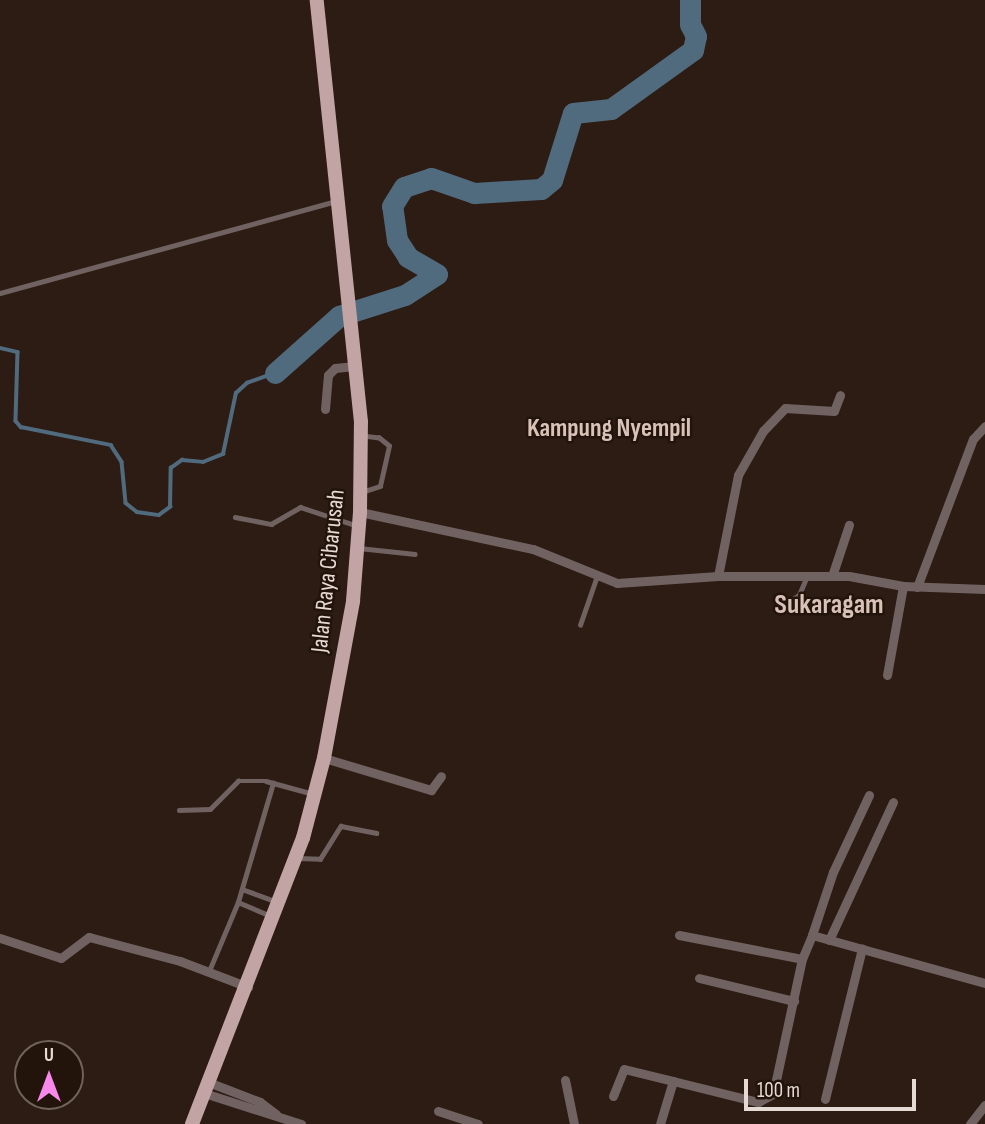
<!DOCTYPE html>
<style>
body{margin:0}
#map{position:relative;width:985px;height:1124px;overflow:hidden;background:#2c1c14;font-family:"Sofia Sans Condensed",sans-serif}
div>[style]{position:absolute}
[style*='--x']{left:calc(var(--x)*1px);top:calc(var(--y)*1px);width:calc(var(--w)*1px);rotate:calc(var(--a)*1deg)}
.stream>*{height:3.5px;margin:-1.75px;padding:0 1.75px;transform-origin:1.75px;border-radius:1.75px;background:#516b7e}
.river>*{height:21px;margin:-10.5px;padding:0 10.5px;transform-origin:10.5px;border-radius:10.5px;background:#516b7e}
.service>*{height:4.5px;margin:-2.25px;padding:0 2.25px;transform-origin:2.25px;border-radius:2.25px;background:#716262}
.minor>*{height:9px;margin:-4.5px;padding:0 4.5px;transform-origin:4.5px;border-radius:4.5px;background:#716262}
.primary>*{height:14px;margin:-7px;padding:0 7px;transform-origin:7px;border-radius:7px;background:#c3a4a5}
span{translate:-50% -50%;white-space:nowrap;text-align:center;line-height:1.15;-webkit-text-stroke:5px #22130b;paint-order:stroke}
.street-label{font-size:24px;color:#e6dad5}
.neighbourhood-label{font-size:26px;color:#d8c1b6;font-weight:700}
.quarter-label{font-size:28px;color:#d8c1b6;font-weight:700}
.north{position:absolute;left:14px;top:1040px;width:70px;height:70px;box-sizing:border-box;background:#22130b;border:2px solid #70635c;border-radius:50%;rotate:0deg;font-size:19px;font-weight:700;line-height:28px;text-align:center;color:#e6dad5}
.north::after{content:'';display:block;margin:auto;width:24px;height:32px;background:#f888ea;clip-path:polygon(50% 0,100% 100%,50% 72%,0 100%)}
.scale{position:absolute;left:744px;top:1079px;width:172px;height:32px;box-sizing:border-box;border:4px solid #e6dad5;border-top:0;padding-left:9px;font-size:21px;line-height:24px;white-space:nowrap;color:#e6dad5;-webkit-text-stroke:5px #22130b;paint-order:stroke}
</style>
<div id="map">
<div class="stream">
<div style="--x:0;--y:348;--w:18;--a:13"></div>
<div style="--x:18;--y:352;--w:69;--a:91.7"></div>
<div style="--x:16;--y:421;--w:8;--a:50"></div>
<div style="--x:21;--y:427;--w:92;--a:11.3"></div>
<div style="--x:111;--y:445;--w:20;--a:57"></div>
<div style="--x:122;--y:462;--w:41;--a:84.4"></div>
<div style="--x:126;--y:503;--w:14;--a:39"></div>
<div style="--x:137;--y:512;--w:22;--a:8"></div>
<div style="--x:159;--y:515;--w:14;--a:-36"></div>
<div style="--x:170;--y:507;--w:39;--a:-89"></div>
<div style="--x:171;--y:468;--w:14;--a:-36"></div>
<div style="--x:182;--y:460;--w:21;--a:5"></div>
<div style="--x:203;--y:462;--w:22;--a:-22"></div>
<div style="--x:223;--y:454;--w:62;--a:-78"></div>
<div style="--x:236;--y:393;--w:15;--a:-42"></div>
<div style="--x:247;--y:383;--w:30;--a:-20"></div>
</div>
<div class="river">
<div style="--x:275;--y:373;--w:86;--a:-41.7"></div>
<div style="--x:339;--y:316;--w:69;--a:-17.7"></div>
<div style="--x:405;--y:295;--w:38;--a:-33"></div>
<div style="--x:437;--y:274;--w:34;--a:-150"></div>
<div style="--x:408;--y:257;--w:20;--a:-123"></div>
<div style="--x:397;--y:240;--w:34;--a:-98"></div>
<div style="--x:392;--y:206;--w:22;--a:-58"></div>
<div style="--x:404;--y:187;--w:28;--a:-18"></div>
<div style="--x:431;--y:178;--w:46;--a:19.2"></div>
<div style="--x:474;--y:193;--w:67;--a:-3.4"></div>
<div style="--x:541;--y:189;--w:14;--a:-39"></div>
<div style="--x:552;--y:180;--w:70;--a:-72.6"></div>
<div style="--x:573;--y:113;--w:38;--a:-6"></div>
<div style="--x:611;--y:109;--w:101;--a:-35.7"></div>
<div style="--x:693;--y:50;--w:14;--a:-78"></div>
<div style="--x:696;--y:36;--w:13;--a:-117"></div>
<div style="--x:690;--y:24;--w:24;--a:-90"></div>
</div>
<div class="service">
<div style="--x:0;--y:293;--w:349;--a:-15.3"></div>
<div style="--x:362;--y:492;--w:19;--a:-18"></div>
<div style="--x:380;--y:486;--w:41;--a:-77.3"></div>
<div style="--x:389;--y:446;--w:13;--a:-141"></div>
<div style="--x:379;--y:438;--w:17;--a:-173"></div>
<div style="--x:235;--y:517;--w:37;--a:11"></div>
<div style="--x:271;--y:524;--w:34;--a:-30"></div>
<div style="--x:300;--y:507;--w:61;--a:18.1"></div>
<div style="--x:359;--y:548;--w:56;--a:6.1"></div>
<div style="--x:784;--y:605;--w:18;--a:-34"></div>
<div style="--x:799;--y:595;--w:21;--a:-67"></div>
<div style="--x:580;--y:625;--w:52;--a:-70.9"></div>
<div style="--x:179;--y:810;--w:31;--a:-2"></div>
<div style="--x:210;--y:809;--w:40;--a:-45"></div>
<div style="--x:238;--y:781;--w:28;--a:0"></div>
<div style="--x:266;--y:781;--w:46;--a:15.3"></div>
<div style="--x:297;--y:858;--w:23;--a:2"></div>
<div style="--x:320;--y:859;--w:39;--a:-58"></div>
<div style="--x:341;--y:826;--w:36;--a:11"></div>
<div style="--x:242;--y:889;--w:37;--a:20"></div>
<div style="--x:238;--y:902;--w:36;--a:23"></div>
<div style="--x:209;--y:971;--w:75;--a:-67.2"></div>
<div style="--x:238;--y:902;--w:124;--a:-73.6"></div>
</div>
<div class="minor">
<div style="--x:325;--y:409;--w:34;--a:-85"></div>
<div style="--x:328;--y:375;--w:10;--a:-45"></div>
<div style="--x:335;--y:368;--w:19;--a:-6"></div>
<div style="--x:360;--y:512;--w:177;--a:12.1"></div>
<div style="--x:533;--y:549;--w:91;--a:22"></div>
<div style="--x:617;--y:583;--w:101;--a:-4"></div>
<div style="--x:718;--y:576;--w:131;--a:0"></div>
<div style="--x:849;--y:576;--w:55;--a:10.5"></div>
<div style="--x:903;--y:586;--w:82;--a:2.1"></div>
<div style="--x:718;--y:576;--w:103;--a:-78.8"></div>
<div style="--x:738;--y:475;--w:51;--a:-60.4"></div>
<div style="--x:763;--y:431;--w:32;--a:-46"></div>
<div style="--x:785;--y:408;--w:49;--a:3.5"></div>
<div style="--x:834;--y:411;--w:17;--a:-69"></div>
<div style="--x:832;--y:576;--w:54;--a:-71.6"></div>
<div style="--x:917;--y:587;--w:158;--a:-69.3"></div>
<div style="--x:973;--y:439;--w:18;--a:-47"></div>
<div style="--x:887;--y:675;--w:90;--a:-79.8"></div>
<div style="--x:324;--y:758;--w:112;--a:16.7"></div>
<div style="--x:431;--y:790;--w:17;--a:-54"></div>
<div style="--x:679;--y:935;--w:125;--a:11"></div>
<div style="--x:812;--y:935;--w:66;--a:-71.6"></div>
<div style="--x:833;--y:872;--w:85;--a:-64.9"></div>
<div style="--x:0;--y:938;--w:64;--a:18.2"></div>
<div style="--x:61;--y:958;--w:35;--a:-37"></div>
<div style="--x:89;--y:937;--w:94;--a:14.8"></div>
<div style="--x:180;--y:961;--w:73;--a:20.9"></div>
<div style="--x:829;--y:940;--w:152;--a:-65.1"></div>
<div style="--x:699;--y:978;--w:98;--a:13.6"></div>
<div style="--x:565;--y:1080;--w:45;--a:78.4"></div>
<div style="--x:208;--y:1082;--w:56;--a:21"></div>
<div style="--x:260;--y:1102;--w:20;--a:37"></div>
<div style="--x:204;--y:1093;--w:102;--a:17.7"></div>
<div style="--x:613;--y:1096;--w:29;--a:-68"></div>
<div style="--x:624;--y:1069;--w:50;--a:13.8"></div>
<div style="--x:825;--y:1099;--w:155;--a:-76.2"></div>
<div style="--x:438;--y:1111;--w:42;--a:18"></div>
<div style="--x:660;--y:1124;--w:45;--a:-73.2"></div>
<div style="--x:673;--y:1081;--w:88;--a:13.9"></div>
<div style="--x:758;--y:1102;--w:17;--a:-28"></div>
<div style="--x:773;--y:1094;--w:138;--a:-77.9"></div>
<div style="--x:802;--y:959;--w:26;--a:-67"></div>
<div style="--x:812;--y:935;--w:180;--a:15.5"></div>
<div style="--x:970;--y:1124;--w:24;--a:-52"></div>
</div>
<div class="primary">
<div style="--x:192;--y:1124;--w:307;--a:-68.8"></div>
<div style="--x:303;--y:838;--w:83;--a:-75.3"></div>
<div style="--x:324;--y:758;--w:160;--a:-79.5"></div>
<div style="--x:353;--y:601;--w:89;--a:-85.5"></div>
<div style="--x:360;--y:512;--w:90;--a:-89.4"></div>
<div style="--x:361;--y:422;--w:424;--a:-96"></div>
</div>
<div class="street-label">
<span style="left:328px;top:571px;rotate:-84deg">Jalan Raya Cibarusah</span>
</div>
<div class="neighbourhood-label">
<span style="left:609px;top:429px">Kampung Nyempil</span>
</div>
<div class="quarter-label">
<span style="left:829px;top:605px">Sukaragam</span>
</div>
<div class="north">U</div>
<div class="scale">100 m</div>
</div>
